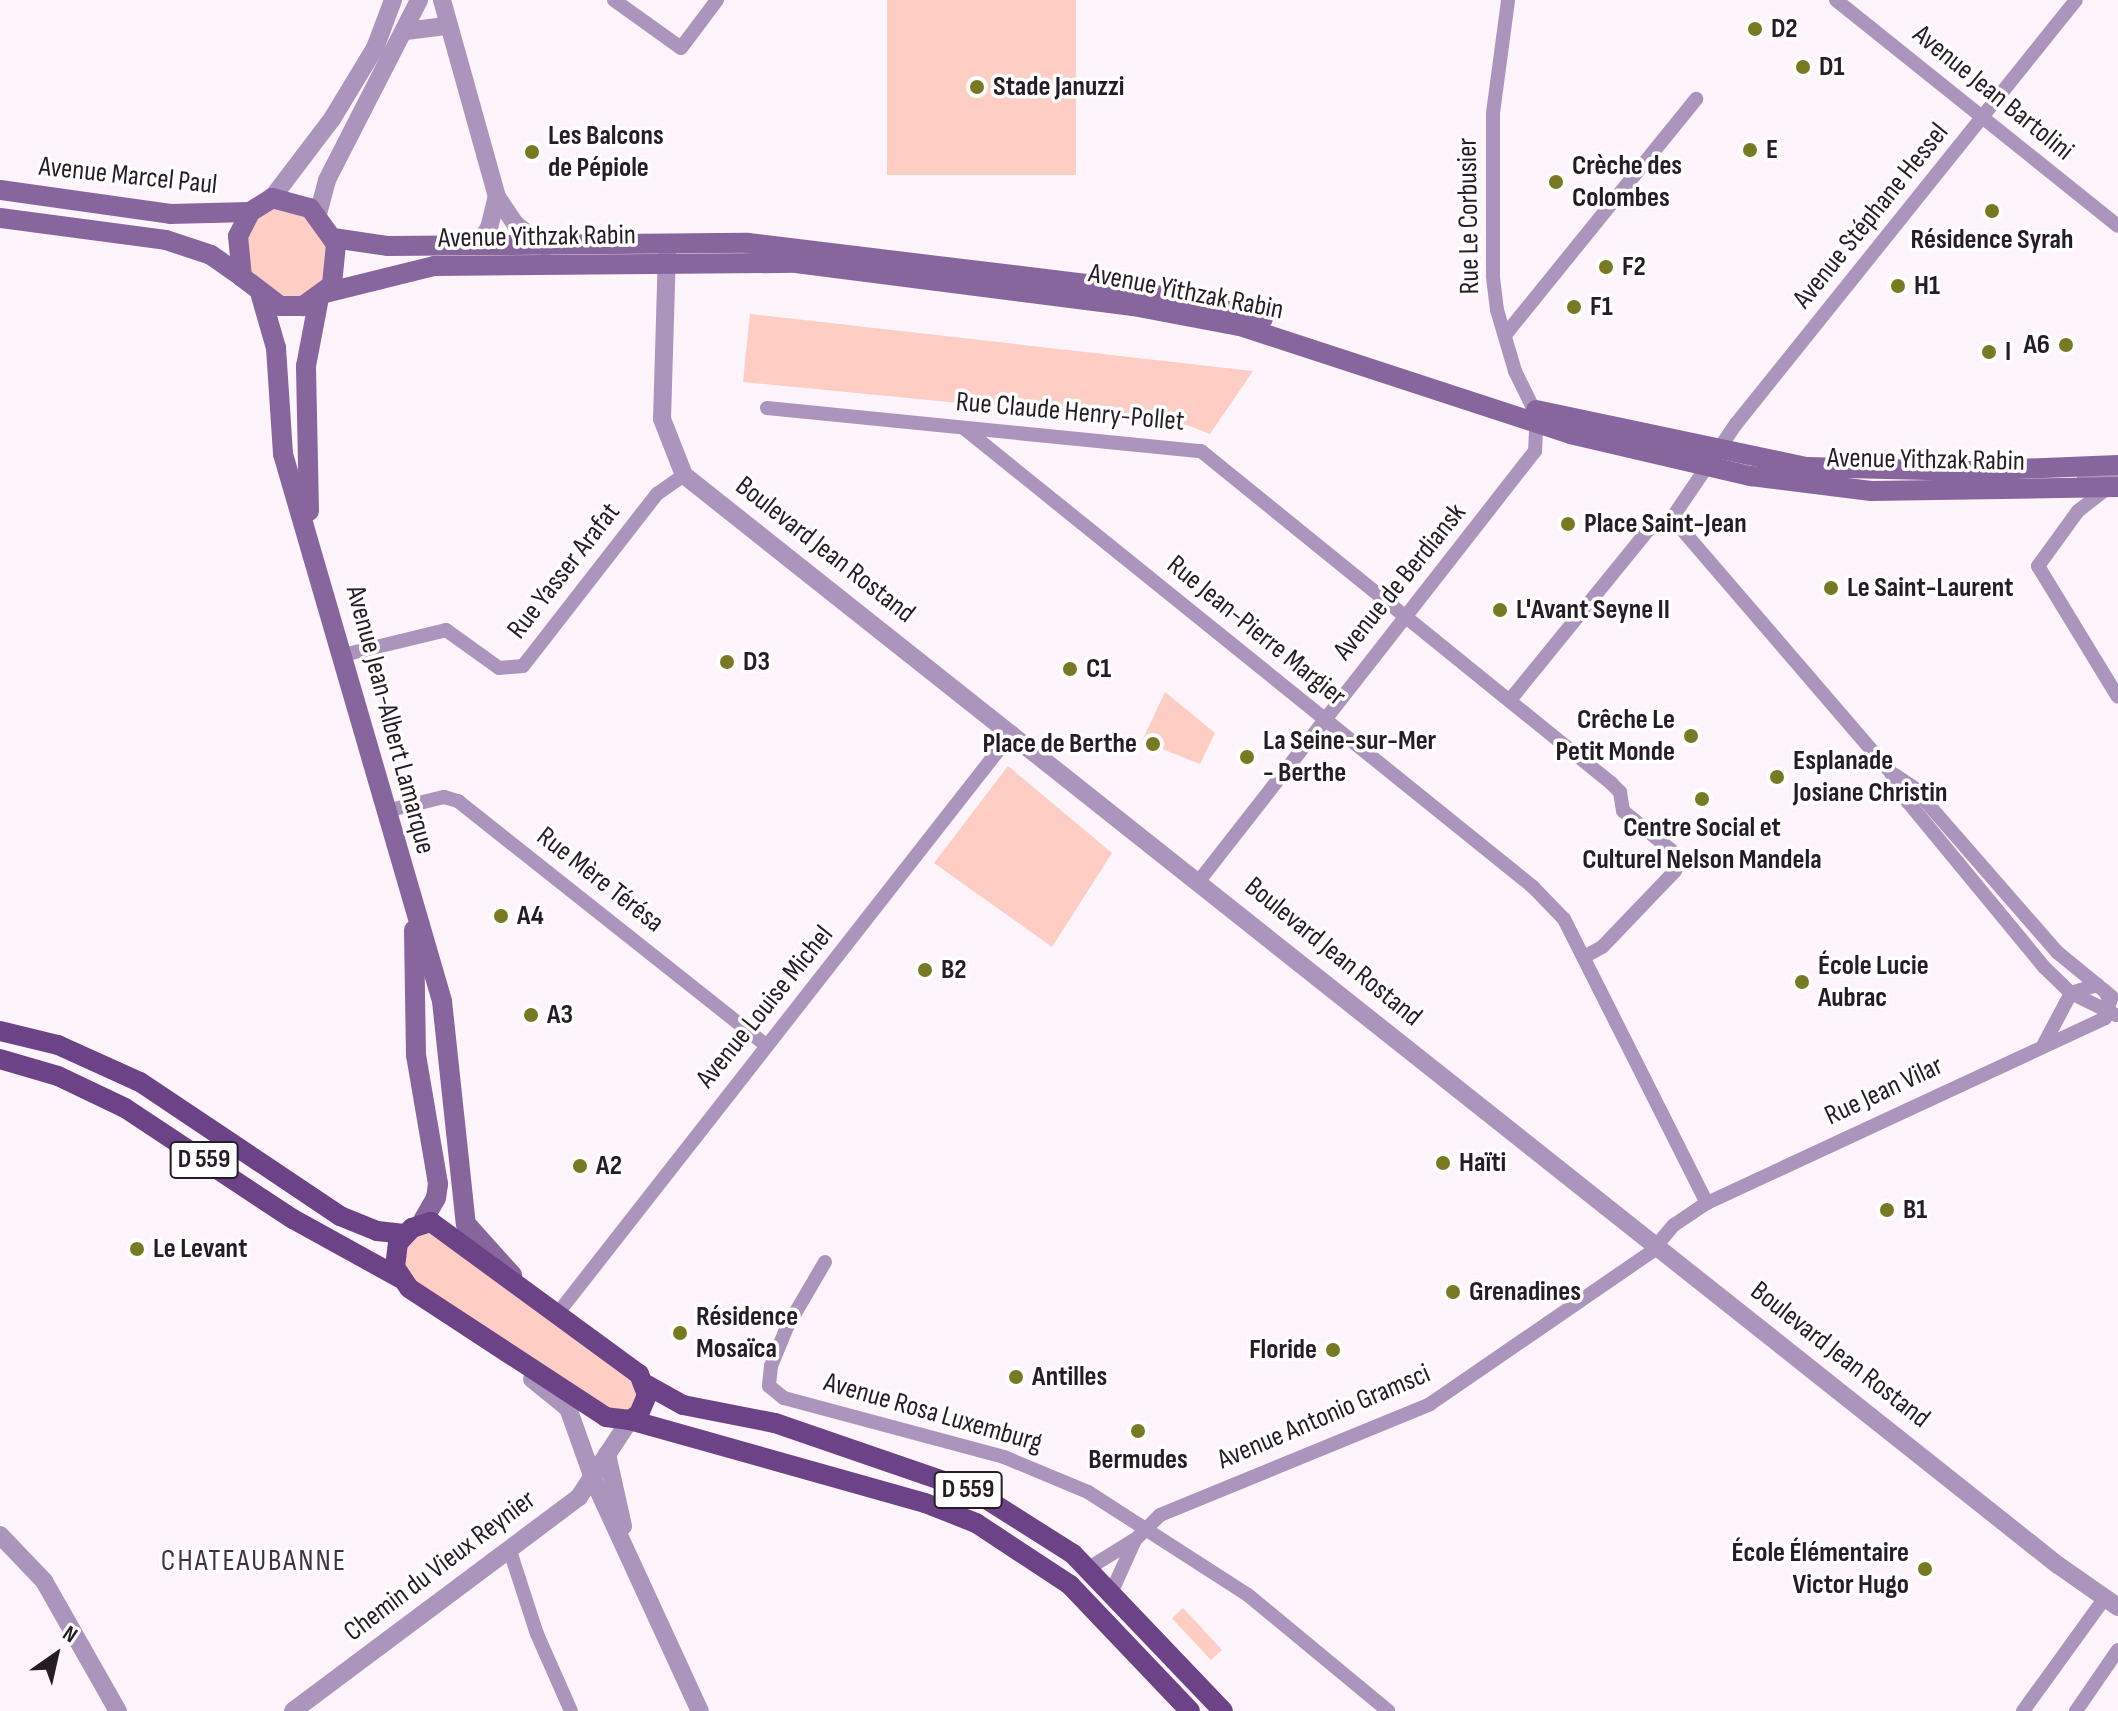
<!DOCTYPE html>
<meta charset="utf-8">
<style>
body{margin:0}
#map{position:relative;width:2118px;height:1711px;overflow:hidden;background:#fef4fb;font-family:"Sofia Sans Condensed",sans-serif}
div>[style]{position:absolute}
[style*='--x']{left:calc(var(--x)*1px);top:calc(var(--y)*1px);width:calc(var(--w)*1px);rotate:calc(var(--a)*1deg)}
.green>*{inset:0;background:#fecdc4;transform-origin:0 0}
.minor>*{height:14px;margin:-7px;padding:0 7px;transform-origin:7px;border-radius:7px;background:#ac95bc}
.tertiary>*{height:18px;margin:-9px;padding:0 9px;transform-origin:9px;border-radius:9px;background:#ac95bc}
.secondary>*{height:20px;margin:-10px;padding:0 10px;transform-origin:10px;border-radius:10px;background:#87669d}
.primary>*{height:20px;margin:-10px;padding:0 10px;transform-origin:10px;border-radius:10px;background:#6c4386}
.dots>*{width:22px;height:22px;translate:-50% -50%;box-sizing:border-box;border:4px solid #fff;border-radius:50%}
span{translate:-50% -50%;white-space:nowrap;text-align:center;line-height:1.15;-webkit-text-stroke:7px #fff;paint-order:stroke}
.shield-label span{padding:2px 6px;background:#fff;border:2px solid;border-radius:6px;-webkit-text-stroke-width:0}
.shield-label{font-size:26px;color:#251d23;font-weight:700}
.poi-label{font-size:28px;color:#251d23;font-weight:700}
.left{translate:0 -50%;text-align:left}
.right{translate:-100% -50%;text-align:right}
.street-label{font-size:28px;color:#251d23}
.neighbourhood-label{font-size:30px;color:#44313e;letter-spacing:2px}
.north{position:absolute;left:16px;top:1615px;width:80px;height:80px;-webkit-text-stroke:6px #fff;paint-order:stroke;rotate:34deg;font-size:22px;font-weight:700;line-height:32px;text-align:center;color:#251d23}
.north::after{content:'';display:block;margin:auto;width:28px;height:36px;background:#251d23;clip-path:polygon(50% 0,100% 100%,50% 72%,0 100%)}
</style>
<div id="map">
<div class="green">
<div style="left:887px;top:0;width:189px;height:175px"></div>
<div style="clip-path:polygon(272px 198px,327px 226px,332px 285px,280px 306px,237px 255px,236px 247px)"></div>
<div style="clip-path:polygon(750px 314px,1253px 371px,1210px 434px,1187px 425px,743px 382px)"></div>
<div style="clip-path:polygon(1165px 692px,1215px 733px,1200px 764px,1142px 741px)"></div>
<div style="clip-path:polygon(1008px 766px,1112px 853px,1052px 947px,934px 863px)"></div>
<div style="clip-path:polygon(421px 1224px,647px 1385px,630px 1420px,409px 1288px,398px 1243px)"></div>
<div style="left:1183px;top:1608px;width:57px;height:15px;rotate:47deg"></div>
</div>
<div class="minor">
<div style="--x:614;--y:0;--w:82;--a:35.6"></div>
<div style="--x:681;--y:48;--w:60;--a:-53.1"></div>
<div style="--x:1836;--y:0;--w:361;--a:38.7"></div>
<div style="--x:1505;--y:335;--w:304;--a:-51"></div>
<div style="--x:767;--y:408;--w:436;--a:5.7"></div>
<div style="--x:1201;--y:451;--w:528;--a:39"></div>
<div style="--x:1611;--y:783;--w:13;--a:45"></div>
<div style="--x:1620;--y:792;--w:19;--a:81"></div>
<div style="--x:1623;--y:811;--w:62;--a:39.1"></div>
<div style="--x:1671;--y:850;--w:12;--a:55"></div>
<div style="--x:1678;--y:860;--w:11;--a:105"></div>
<div style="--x:1675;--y:871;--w:105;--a:133.8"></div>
<div style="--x:1602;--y:947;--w:21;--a:151"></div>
<div style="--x:965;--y:429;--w:730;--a:38.88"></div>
<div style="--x:1533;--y:887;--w:45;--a:45.9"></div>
<div style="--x:1564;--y:919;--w:318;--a:63.3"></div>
<div style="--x:2084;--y:478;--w:34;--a:-5"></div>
<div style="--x:2110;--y:486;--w:41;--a:142"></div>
<div style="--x:2078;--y:511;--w:68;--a:126"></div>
<div style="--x:2038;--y:566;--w:153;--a:58.6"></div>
<div style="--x:1672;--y:518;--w:336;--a:49.3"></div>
<div style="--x:1891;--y:773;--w:34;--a:60"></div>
<div style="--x:1908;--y:802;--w:214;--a:50.5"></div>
<div style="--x:2044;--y:967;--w:37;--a:44"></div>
<div style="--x:2071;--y:993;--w:50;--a:26.1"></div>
<div style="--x:1672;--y:518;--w:114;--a:-55.8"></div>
<div style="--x:1736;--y:424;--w:543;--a:-51.27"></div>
<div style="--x:343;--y:655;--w:106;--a:-13.6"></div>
<div style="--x:446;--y:630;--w:65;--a:35.6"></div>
<div style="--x:499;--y:668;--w:24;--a:-5"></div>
<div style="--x:523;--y:666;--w:218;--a:-52.1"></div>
<div style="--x:657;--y:494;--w:33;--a:-35"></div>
<div style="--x:1510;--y:700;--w:219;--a:-50.9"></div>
<div style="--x:1648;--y:530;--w:27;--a:-27"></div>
<div style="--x:1895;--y:775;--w:23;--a:34"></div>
<div style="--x:1914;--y:788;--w:218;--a:48.9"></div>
<div style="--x:2057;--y:952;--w:71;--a:39.3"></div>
<div style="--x:386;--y:811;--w:60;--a:-13.6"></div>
<div style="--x:444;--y:797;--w:15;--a:16"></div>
<div style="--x:458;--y:801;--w:394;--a:38.4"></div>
<div style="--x:1199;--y:881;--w:546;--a:-52"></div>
<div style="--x:1535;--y:451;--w:35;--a:-87"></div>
<div style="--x:1537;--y:416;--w:50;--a:-116.1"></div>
<div style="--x:1515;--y:371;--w:64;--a:-106.4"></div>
<div style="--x:1497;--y:310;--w:35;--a:-97"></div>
<div style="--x:1493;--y:275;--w:162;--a:-90"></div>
<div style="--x:1493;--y:113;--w:114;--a:-82.4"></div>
<div style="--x:2044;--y:1044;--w:58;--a:-62.1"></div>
<div style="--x:2071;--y:993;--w:28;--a:-17"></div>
<div style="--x:825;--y:1262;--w:75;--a:120.3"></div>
<div style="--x:787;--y:1327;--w:42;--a:112.3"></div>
<div style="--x:771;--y:1366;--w:20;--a:96"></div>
<div style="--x:769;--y:1386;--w:19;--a:39"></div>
<div style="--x:784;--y:1398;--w:228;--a:15"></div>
<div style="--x:1004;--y:1457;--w:91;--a:22.6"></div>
<div style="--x:1088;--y:1492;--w:190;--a:32.8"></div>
<div style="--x:1248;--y:1595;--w:182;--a:39.6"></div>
<div style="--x:558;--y:1313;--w:737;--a:-51.95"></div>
<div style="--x:509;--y:1548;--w:90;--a:72"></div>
<div style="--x:537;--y:1634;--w:84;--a:66.2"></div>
<div style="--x:1089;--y:1568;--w:53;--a:-31.9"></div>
<div style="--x:1112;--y:1591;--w:56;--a:-65.7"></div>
<div style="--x:1135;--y:1540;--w:35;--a:-45"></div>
<div style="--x:1160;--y:1515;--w:292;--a:-22.3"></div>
<div style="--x:1430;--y:1404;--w:268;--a:-34.5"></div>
<div style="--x:1651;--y:1252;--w:35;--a:-50"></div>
<div style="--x:1674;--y:1225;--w:40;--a:-34"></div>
<div style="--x:1707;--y:1203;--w:439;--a:-24.9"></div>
<div style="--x:2105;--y:1018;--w:17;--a:-73"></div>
<div style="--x:2110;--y:1002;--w:12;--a:-114"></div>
<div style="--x:2023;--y:1711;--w:138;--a:-54.1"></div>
<div style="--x:2076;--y:1711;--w:74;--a:-55.5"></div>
</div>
<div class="tertiary">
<div style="--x:442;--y:0;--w:205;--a:74.4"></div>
<div style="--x:497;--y:197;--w:32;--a:56"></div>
<div style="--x:515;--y:224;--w:38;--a:37"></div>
<div style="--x:406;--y:31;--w:40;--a:-7.1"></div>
<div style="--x:272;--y:198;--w:99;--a:-52.8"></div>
<div style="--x:332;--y:119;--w:83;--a:-58.8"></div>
<div style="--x:375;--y:48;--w:51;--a:-69.4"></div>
<div style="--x:318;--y:214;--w:35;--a:-75"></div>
<div style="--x:327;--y:180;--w:202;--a:-62.9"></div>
<div style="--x:476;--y:246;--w:22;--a:-54"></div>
<div style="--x:489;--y:228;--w:32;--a:-76"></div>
<div style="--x:667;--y:251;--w:168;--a:91.7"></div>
<div style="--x:662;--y:419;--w:60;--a:68.6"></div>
<div style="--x:684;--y:475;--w:1754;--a:38.43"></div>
<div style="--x:2058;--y:1565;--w:73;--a:35"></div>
<div style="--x:532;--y:1379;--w:46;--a:38.9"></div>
<div style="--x:568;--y:1408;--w:77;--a:70.4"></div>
<div style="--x:594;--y:1481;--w:253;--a:65.3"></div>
<div style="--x:607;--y:1454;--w:74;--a:77.5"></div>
<div style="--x:0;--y:1535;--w:64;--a:46.3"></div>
<div style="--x:44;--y:1581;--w:150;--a:60.4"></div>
<div style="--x:293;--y:1711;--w:357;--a:-36.8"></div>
<div style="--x:579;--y:1497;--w:92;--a:-56.5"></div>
</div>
<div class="secondary">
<div style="--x:0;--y:190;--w:172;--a:8"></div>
<div style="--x:170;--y:214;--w:80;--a:-1.4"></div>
<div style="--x:272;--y:198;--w:39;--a:15"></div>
<div style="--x:310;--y:208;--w:44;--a:54.2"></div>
<div style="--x:336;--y:244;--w:41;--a:95.6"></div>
<div style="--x:332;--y:285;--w:36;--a:144"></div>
<div style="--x:303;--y:306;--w:23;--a:180"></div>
<div style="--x:280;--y:306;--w:48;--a:-142.7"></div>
<div style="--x:242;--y:277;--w:41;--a:-95.6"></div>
<div style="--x:238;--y:236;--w:27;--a:-63"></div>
<div style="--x:250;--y:212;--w:26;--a:-32"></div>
<div style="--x:0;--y:218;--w:167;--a:7.5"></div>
<div style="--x:166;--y:240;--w:47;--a:18.4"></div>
<div style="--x:211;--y:255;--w:38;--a:35"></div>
<div style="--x:333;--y:238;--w:56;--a:8.3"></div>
<div style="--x:388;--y:246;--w:360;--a:-0.5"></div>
<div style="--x:748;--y:243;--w:390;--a:6.9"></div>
<div style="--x:1135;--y:290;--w:131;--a:12.8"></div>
<div style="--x:325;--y:293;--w:112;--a:-13.9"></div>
<div style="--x:434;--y:266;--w:362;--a:-0.5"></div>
<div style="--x:796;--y:263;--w:340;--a:7.3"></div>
<div style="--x:1133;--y:306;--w:109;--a:10.6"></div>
<div style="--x:1240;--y:326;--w:347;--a:18.1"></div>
<div style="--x:1570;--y:434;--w:186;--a:13.1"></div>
<div style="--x:1751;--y:476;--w:121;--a:7.1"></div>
<div style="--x:1871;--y:491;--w:247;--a:-0.9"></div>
<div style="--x:261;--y:296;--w:54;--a:73.9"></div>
<div style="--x:276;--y:348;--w:106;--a:86.2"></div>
<div style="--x:283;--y:454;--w:570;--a:73.79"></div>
<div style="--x:442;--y:1001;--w:224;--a:83.9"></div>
<div style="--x:466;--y:1224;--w:69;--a:48"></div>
<div style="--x:1536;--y:410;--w:276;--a:11.9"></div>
<div style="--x:1806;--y:467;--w:162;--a:1.4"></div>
<div style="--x:1968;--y:471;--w:150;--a:-2.3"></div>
<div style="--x:309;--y:511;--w:145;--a:-91.2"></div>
<div style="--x:306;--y:366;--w:69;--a:-79.2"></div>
<div style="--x:414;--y:930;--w:125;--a:89.1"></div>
<div style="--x:416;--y:1055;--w:131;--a:80.3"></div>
<div style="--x:438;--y:1184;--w:14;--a:98"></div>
<div style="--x:436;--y:1198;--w:30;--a:120"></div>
</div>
<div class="primary">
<div style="--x:0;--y:1031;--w:60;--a:13.6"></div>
<div style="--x:58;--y:1045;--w:90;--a:24.3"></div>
<div style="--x:140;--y:1082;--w:241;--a:33.8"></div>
<div style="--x:340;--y:1216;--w:40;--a:22"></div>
<div style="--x:377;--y:1231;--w:27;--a:6"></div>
<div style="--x:0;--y:1059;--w:60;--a:16.3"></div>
<div style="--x:58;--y:1076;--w:74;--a:25.5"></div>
<div style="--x:125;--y:1108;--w:201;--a:33.5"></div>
<div style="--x:293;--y:1219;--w:122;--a:28.9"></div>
<div style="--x:431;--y:1222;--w:258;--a:36.2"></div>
<div style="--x:639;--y:1374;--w:22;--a:69"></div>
<div style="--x:647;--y:1395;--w:21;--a:113"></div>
<div style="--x:639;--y:1414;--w:11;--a:146"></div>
<div style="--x:630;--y:1420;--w:24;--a:-173"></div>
<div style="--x:606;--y:1417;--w:235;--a:-146.8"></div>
<div style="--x:409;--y:1288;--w:25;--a:-124"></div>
<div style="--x:395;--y:1267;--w:24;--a:-83"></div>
<div style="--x:398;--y:1243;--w:21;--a:-47"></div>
<div style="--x:412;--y:1228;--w:20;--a:-18"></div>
<div style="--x:647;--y:1385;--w:41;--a:29.1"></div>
<div style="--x:683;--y:1405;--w:94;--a:11.1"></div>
<div style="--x:775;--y:1423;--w:212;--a:19"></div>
<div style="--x:975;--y:1492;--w:116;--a:32.3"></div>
<div style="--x:1073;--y:1554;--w:217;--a:46.3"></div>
<div style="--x:630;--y:1420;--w:306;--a:15.7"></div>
<div style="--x:925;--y:1503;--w:55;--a:21.4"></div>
<div style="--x:976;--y:1523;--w:113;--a:33.4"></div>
<div style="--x:1070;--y:1585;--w:174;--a:46.4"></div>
</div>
<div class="dots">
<div style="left:1755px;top:29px;background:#777a22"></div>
<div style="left:1803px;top:67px;background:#777a22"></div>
<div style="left:977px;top:87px;background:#777a22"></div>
<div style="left:1750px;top:150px;background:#777a22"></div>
<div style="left:532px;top:152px;background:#777a22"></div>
<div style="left:1556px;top:182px;background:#777a22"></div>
<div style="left:1992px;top:211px;background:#777a22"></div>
<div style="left:1606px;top:267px;background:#777a22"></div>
<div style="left:1898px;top:286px;background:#777a22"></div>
<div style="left:1574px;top:307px;background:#777a22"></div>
<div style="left:2066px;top:345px;background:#777a22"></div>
<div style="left:1989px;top:352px;background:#777a22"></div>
<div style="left:1568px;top:524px;background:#777a22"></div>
<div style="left:1831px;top:588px;background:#777a22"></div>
<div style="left:1500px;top:610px;background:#777a22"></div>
<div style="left:727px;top:662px;background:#777a22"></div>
<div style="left:1070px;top:669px;background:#777a22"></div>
<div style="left:1691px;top:736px;background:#777a22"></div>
<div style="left:1153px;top:744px;background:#777a22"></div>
<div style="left:1247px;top:757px;background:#777a22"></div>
<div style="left:1777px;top:777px;background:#777a22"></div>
<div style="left:1702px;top:799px;background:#777a22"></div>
<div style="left:501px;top:916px;background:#777a22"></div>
<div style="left:925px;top:970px;background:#777a22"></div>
<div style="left:1802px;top:982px;background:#777a22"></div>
<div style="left:531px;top:1015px;background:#777a22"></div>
<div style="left:1443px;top:1163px;background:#777a22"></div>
<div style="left:580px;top:1166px;background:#777a22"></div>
<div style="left:1887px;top:1210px;background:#777a22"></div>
<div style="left:137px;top:1249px;background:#777a22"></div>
<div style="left:1453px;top:1292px;background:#777a22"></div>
<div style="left:680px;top:1333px;background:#777a22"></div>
<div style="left:1333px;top:1350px;background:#777a22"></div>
<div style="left:1016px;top:1377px;background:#777a22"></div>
<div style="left:1138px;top:1431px;background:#777a22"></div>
<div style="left:1925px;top:1569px;background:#777a22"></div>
</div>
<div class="shield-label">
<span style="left:204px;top:1160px">D 559</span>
<span style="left:968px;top:1490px">D 559</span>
</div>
<div class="poi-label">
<span class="left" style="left:1771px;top:29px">D2</span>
<span class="left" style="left:1819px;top:67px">D1</span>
<span class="left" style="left:993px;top:87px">Stade Januzzi</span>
<span class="left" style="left:548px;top:152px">Les Balcons<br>de Pépiole</span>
<span class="left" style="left:1766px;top:150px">E</span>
<span class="left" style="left:1572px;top:182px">Crèche des<br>Colombes</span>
<span style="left:1992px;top:240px">Résidence Syrah</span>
<span class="left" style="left:1622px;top:267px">F2</span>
<span class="left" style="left:1914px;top:286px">H1</span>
<span class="left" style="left:1590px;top:307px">F1</span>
<span class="right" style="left:2050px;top:345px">A6</span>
<span class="left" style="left:2005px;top:352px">I</span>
<span class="left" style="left:1584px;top:524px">Place Saint-Jean</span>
<span class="left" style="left:1847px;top:588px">Le Saint-Laurent</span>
<span class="left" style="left:1516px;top:610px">L'Avant Seyne II</span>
<span class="left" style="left:743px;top:662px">D3</span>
<span class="left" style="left:1086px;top:669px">C1</span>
<span class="right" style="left:1675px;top:736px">Crêche Le<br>Petit Monde</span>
<span class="left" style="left:1263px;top:757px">La Seine-sur-Mer<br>- Berthe</span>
<span class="right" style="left:1137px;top:744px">Place de Berthe</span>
<span class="left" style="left:1793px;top:777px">Esplanade<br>Josiane Christin</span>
<span style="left:1702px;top:844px">Centre Social et<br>Culturel Nelson Mandela</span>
<span class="left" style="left:517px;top:916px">A4</span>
<span class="left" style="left:1818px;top:982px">École Lucie<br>Aubrac</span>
<span class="left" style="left:941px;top:970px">B2</span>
<span class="left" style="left:547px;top:1015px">A3</span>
<span class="left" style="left:1459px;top:1163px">Haïti</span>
<span class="left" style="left:596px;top:1166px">A2</span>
<span class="left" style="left:1903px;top:1210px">B1</span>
<span class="left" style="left:153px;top:1249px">Le Levant</span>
<span class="left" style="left:1469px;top:1292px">Grenadines</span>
<span class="left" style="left:696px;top:1333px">Résidence<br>Mosaïca</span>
<span class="right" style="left:1317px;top:1350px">Floride</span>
<span class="left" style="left:1032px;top:1377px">Antilles</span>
<span style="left:1138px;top:1460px">Bermudes</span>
<span class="right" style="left:1909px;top:1569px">École Élémentaire<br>Victor Hugo</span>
</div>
<div class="street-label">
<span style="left:1993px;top:93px;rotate:39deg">Avenue Jean Bartolini</span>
<span style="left:128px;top:176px;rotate:6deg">Avenue Marcel Paul</span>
<span style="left:1469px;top:216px;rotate:-91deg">Rue Le Corbusier</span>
<span style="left:1871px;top:216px;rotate:-51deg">Avenue Stéphane Hessel</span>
<span style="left:537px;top:237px;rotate:-1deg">Avenue Yithzak Rabin</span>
<span style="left:1186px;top:292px;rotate:11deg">Avenue Yithzak Rabin</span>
<span style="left:1070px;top:412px;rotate:5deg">Rue Claude Henry-Pollet</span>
<span style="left:1926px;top:460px;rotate:1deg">Avenue Yithzak Rabin</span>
<span style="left:825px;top:550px;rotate:38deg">Boulevard Jean Rostand</span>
<span style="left:564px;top:571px;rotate:-52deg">Rue Yasser Arafat</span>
<span style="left:1400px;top:582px;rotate:-51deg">Avenue de Berdiansk</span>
<span style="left:1256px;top:631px;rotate:39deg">Rue Jean-Pierre Margier</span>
<span style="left:390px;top:720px;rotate:75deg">Avenue Jean-Albert Lamarque</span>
<span style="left:600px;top:880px;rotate:38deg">Rue Mère Térésa</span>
<span style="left:1333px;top:952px;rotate:39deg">Boulevard Jean Rostand</span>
<span style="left:765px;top:1007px;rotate:-51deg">Avenue Louise Michel</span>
<span style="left:1884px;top:1091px;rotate:-25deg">Rue Jean Vilar</span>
<span style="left:1840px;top:1355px;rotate:38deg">Boulevard Jean Rostand</span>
<span style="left:933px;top:1413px;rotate:16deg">Avenue Rosa Luxemburg</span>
<span style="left:1324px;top:1417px;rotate:-23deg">Avenue Antonio Gramsci</span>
<span style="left:440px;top:1566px;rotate:-37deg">Chemin du Vieux Reynier</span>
</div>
<div class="neighbourhood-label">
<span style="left:254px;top:1561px">CHATEAUBANNE</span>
</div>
<div class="north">N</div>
</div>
